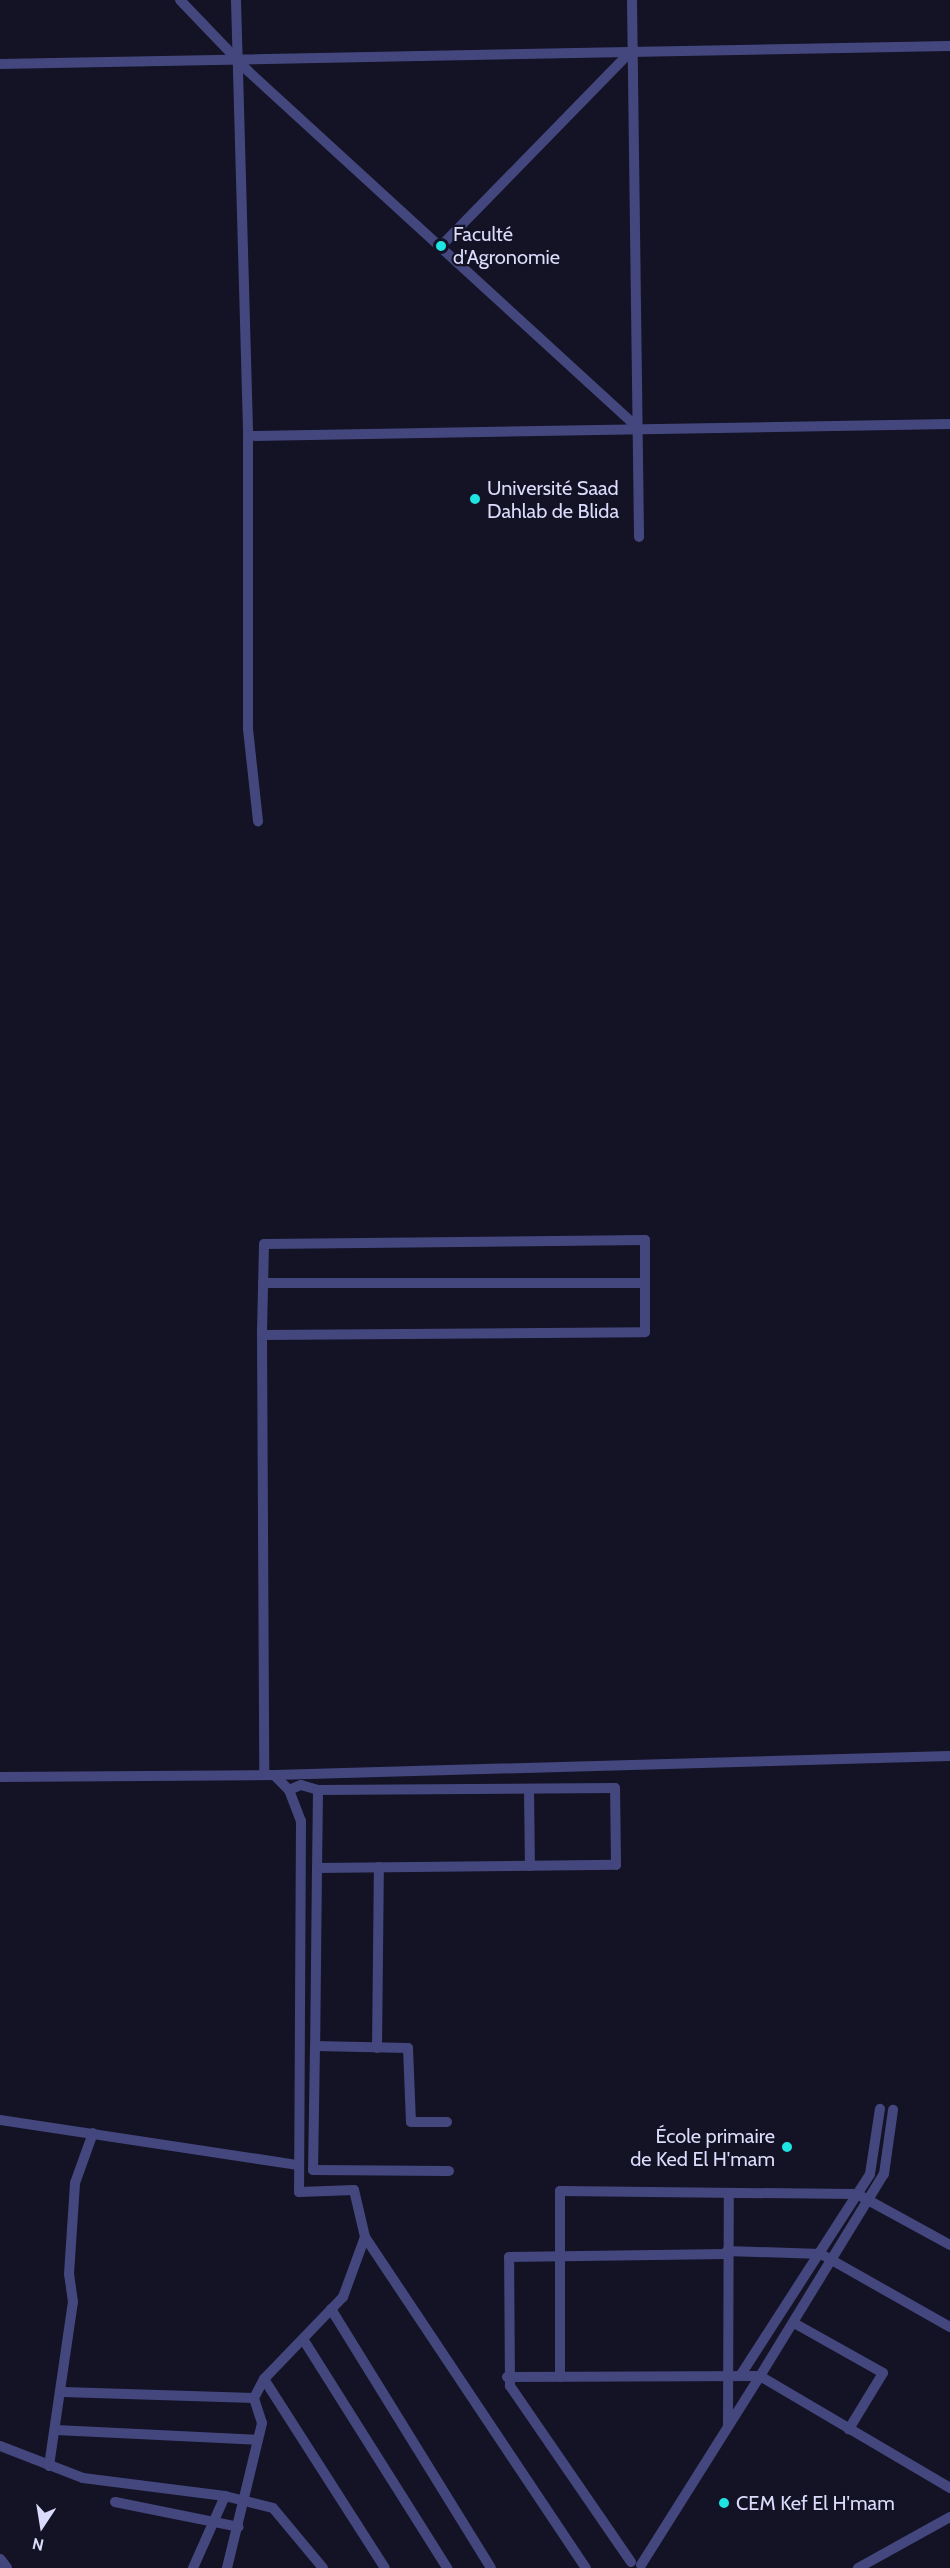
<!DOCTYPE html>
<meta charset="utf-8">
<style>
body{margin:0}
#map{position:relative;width:950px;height:2568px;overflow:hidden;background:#141225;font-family:Cabin,sans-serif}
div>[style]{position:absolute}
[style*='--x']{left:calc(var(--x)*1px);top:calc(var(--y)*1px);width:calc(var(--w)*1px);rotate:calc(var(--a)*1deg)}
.minor>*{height:10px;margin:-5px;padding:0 5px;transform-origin:5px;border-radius:5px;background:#43477e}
.tertiary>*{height:12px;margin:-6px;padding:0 6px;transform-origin:6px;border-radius:6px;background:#43477e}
.dots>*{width:16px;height:16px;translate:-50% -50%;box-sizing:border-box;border:3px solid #141225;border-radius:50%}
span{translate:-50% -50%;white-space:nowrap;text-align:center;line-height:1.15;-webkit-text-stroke:4.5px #141225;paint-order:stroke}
.poi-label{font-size:20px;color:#dbdbfb}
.left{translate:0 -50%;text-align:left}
.right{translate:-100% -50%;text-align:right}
.north{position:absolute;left:12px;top:2496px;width:60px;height:60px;-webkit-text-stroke:4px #141225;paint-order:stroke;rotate:192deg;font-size:16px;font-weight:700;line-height:24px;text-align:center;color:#dbdbfb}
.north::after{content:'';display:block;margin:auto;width:21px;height:27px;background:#dbdbfb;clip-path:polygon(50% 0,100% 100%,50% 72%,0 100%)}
</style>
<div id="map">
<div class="minor">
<div style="--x:180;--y:0;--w:98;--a:46.2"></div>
<div style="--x:248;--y:71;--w:529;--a:42.47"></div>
<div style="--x:236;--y:0;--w:436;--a:88.4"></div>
<div style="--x:248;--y:436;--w:293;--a:90"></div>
<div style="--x:248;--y:729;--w:93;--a:83.8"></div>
<div style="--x:632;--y:0;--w:537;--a:89.25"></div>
<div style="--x:0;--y:64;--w:950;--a:-1.09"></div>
<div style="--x:440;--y:247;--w:277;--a:-45.7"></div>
<div style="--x:248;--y:436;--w:702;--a:-0.98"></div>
<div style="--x:263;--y:1283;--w:382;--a:0"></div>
<div style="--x:262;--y:1335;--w:383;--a:-0.4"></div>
<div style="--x:645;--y:1332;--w:92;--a:-90"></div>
<div style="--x:645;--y:1240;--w:381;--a:179.4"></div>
<div style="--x:264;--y:1244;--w:91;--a:91.3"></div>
<div style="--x:262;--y:1335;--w:438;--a:89.7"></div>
<div style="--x:274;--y:1775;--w:21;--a:45"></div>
<div style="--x:289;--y:1790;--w:33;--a:69"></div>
<div style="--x:301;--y:1821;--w:371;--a:90.3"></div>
<div style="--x:299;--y:2192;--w:55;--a:-2.1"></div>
<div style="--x:354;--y:2190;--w:48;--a:76.8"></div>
<div style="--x:365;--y:2237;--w:398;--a:56.3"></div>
<div style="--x:0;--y:1777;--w:274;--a:-0.4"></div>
<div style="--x:274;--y:1775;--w:676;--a:-1.61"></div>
<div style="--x:529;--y:1789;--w:77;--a:89.3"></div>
<div style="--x:289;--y:1790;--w:13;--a:-23"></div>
<div style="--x:301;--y:1785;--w:18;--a:16"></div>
<div style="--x:317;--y:1868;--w:299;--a:-0.6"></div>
<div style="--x:616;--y:1865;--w:77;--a:-90.7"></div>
<div style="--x:615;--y:1788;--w:297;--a:179.6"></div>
<div style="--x:318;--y:1790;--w:78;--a:90.7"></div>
<div style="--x:317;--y:1868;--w:178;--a:90.6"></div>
<div style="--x:315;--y:2046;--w:124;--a:90.9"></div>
<div style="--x:313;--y:2170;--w:136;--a:0.4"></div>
<div style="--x:315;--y:2046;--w:93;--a:1.2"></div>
<div style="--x:408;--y:2048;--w:74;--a:87.7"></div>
<div style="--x:411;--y:2122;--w:36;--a:0"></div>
<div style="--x:377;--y:2048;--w:181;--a:-89.4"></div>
<div style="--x:0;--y:2120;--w:300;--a:8.6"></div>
<div style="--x:727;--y:2251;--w:94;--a:1.8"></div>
<div style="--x:821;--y:2254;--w:148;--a:29.5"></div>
<div style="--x:331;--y:2309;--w:304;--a:58.3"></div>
<div style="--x:794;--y:2323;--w:102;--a:29.3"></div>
<div style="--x:883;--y:2373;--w:66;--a:121.3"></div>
<div style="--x:303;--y:2339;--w:271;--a:57.8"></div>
<div style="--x:740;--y:2376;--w:240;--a:-57.2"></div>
<div style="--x:870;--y:2174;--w:66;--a:-81.3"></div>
<div style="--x:507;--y:2377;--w:253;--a:-0.2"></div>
<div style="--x:760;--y:2376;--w:237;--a:-58.5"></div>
<div style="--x:884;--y:2174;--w:65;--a:-82"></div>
<div style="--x:560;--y:2377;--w:186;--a:-90"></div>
<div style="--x:560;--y:2191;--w:297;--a:0.6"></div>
<div style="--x:857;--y:2194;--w:106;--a:28.7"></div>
<div style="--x:264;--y:2379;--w:224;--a:57.4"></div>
<div style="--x:63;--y:2392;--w:191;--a:1.8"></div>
<div style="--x:254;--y:2398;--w:21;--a:-62"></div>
<div style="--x:264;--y:2379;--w:114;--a:-46.1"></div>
<div style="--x:343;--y:2297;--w:64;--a:-69.9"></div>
<div style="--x:728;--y:2426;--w:233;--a:-89.8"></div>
<div style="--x:56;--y:2430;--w:202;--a:2.8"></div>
<div style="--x:0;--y:2446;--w:89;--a:21.1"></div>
<div style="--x:83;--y:2478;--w:143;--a:7.2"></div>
<div style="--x:225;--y:2496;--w:49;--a:14"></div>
<div style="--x:273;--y:2508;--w:78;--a:50.2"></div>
<div style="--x:49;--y:2466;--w:166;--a:-81.7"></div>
<div style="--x:73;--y:2302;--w:28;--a:-98"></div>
<div style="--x:69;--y:2274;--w:91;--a:-86.2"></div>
<div style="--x:75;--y:2183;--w:53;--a:-70.2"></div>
<div style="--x:115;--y:2502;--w:126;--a:11.4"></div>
<div style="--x:631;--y:2562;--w:214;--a:-124.5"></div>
<div style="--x:510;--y:2386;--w:129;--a:-90.4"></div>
<div style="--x:509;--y:2257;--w:218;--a:-0.8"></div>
<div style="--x:641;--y:2565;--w:223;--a:-57.8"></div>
<div style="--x:760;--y:2376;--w:221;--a:30.5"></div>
<div style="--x:193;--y:2568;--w:79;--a:-66"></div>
<div style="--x:227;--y:2568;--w:149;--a:-76.4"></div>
<div style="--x:262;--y:2423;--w:26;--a:-108"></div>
<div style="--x:858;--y:2568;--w:105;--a:-29"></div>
</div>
<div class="tertiary">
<div style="--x:0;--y:2560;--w:10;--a:53"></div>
</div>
<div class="dots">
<div style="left:441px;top:246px;background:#1ee4e3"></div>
<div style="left:475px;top:499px;background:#1ee4e3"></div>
<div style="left:787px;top:2147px;background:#1ee4e3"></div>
<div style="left:724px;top:2503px;background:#1ee4e3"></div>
</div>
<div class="poi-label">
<span class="left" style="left:453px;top:246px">Faculté<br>d'Agronomie</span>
<span class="left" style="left:487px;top:500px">Université Saad<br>Dahlab de Blida</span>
<span class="right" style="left:775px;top:2148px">École primaire<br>de Ked El H'mam</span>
<span class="left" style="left:736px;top:2503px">CEM Kef El H'mam</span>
</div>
<div class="north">N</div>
</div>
